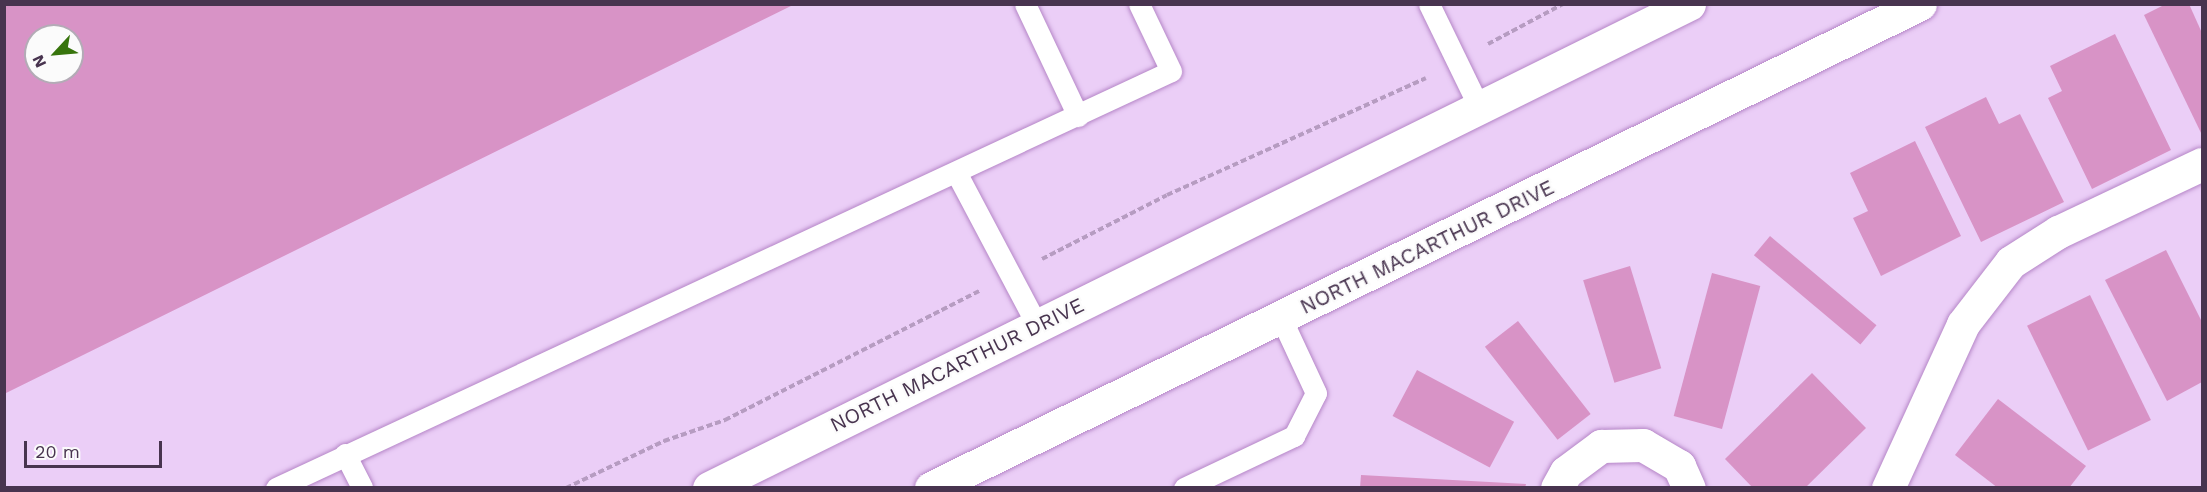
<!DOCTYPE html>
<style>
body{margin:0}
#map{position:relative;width:2207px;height:492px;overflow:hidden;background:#ebcef7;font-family:"Work Sans",sans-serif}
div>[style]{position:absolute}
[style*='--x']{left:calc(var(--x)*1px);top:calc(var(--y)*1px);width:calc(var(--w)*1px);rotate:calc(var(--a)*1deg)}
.building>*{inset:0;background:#d893c6;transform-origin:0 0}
.path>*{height:4px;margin-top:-2px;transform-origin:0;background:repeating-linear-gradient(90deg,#b69cc1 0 6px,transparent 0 9px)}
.roads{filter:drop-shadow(0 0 2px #b586c7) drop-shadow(0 0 2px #b586c7)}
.service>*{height:21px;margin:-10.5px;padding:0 10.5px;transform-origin:10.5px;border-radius:10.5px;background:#fff}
.minor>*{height:33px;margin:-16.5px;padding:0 16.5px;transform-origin:16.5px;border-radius:16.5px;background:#fff}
.secondary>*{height:33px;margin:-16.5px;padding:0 16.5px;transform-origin:16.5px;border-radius:16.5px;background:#fff}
span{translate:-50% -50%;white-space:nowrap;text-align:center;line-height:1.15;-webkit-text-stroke:4.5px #fbfbfb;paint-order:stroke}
.street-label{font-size:21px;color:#48344f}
.frame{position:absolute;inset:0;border:6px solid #48344f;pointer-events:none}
.north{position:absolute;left:24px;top:24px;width:60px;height:60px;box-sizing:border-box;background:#fbfbfb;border:2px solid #b3abb6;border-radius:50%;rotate:244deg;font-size:16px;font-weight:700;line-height:24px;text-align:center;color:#48344f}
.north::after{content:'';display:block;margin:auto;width:21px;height:27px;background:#37740c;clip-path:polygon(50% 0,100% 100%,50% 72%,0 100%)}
.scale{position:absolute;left:24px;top:441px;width:138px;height:27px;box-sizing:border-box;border:3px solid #48344f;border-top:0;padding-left:8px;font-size:18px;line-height:21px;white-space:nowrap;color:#48344f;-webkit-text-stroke:4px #fbfbfb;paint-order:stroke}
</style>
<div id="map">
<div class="building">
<div style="clip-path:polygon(evenodd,4px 4px,795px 4px,4px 394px,4px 4px,36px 36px,72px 36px,72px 72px,36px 72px,36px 36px)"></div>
<div style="clip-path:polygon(2166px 4px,2189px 4px,2202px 33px,2202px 135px,2144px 15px)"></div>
<div style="clip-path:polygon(2115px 34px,2171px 150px,2092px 189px,2048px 98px,2062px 91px,2050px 66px)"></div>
<div style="clip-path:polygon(1986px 97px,1999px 124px,2020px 114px,2064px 202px,1981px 242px,1925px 127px)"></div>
<div style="clip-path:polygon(1915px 141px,1961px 236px,1881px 276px,1853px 218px,1868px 211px,1850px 173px)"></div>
<div style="left:1770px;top:236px;width:139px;height:25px;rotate:40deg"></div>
<div style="clip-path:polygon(2166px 250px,2202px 322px,2202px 382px,2167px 401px,2105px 280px)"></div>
<div style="left:1630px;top:266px;width:107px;height:49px;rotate:73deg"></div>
<div style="left:1712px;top:273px;width:50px;height:148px;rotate:15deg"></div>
<div style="left:2090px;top:295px;width:139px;height:70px;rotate:64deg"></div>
<div style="left:1518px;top:321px;width:118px;height:42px;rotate:52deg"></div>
<div style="left:1417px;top:370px;width:110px;height:52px;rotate:28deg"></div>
<div style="clip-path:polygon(1812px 373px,1866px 428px,1805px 488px,1753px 488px,1725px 459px)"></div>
<div style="clip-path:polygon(1998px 399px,2086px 466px,2069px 488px,1998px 488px,1955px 455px)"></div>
<div style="clip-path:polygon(1361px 475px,1526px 484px,1525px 488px,1360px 488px)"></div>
</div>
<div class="path">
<div style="--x:1488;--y:44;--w:85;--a:-28.1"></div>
<div style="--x:1042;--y:259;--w:140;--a:-27.1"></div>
<div style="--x:1167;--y:195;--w:284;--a:-24.3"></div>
<div style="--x:566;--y:488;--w:109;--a:-25.6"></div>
<div style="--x:664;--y:441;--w:65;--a:-19"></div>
<div style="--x:725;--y:420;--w:285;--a:-26.9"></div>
</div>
<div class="roads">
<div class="service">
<div style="--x:1025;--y:4;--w:124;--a:64.7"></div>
<div style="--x:1429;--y:4;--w:114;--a:64.1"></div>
<div style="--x:957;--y:174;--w:171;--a:62.1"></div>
<div style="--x:345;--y:454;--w:38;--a:63"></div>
<div style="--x:276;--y:488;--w:987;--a:-24.98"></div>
<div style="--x:1171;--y:71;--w:74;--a:-115.5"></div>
<div style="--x:1184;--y:488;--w:122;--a:-25.3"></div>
<div style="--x:1294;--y:436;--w:48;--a:-62.9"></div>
<div style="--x:1316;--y:393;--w:83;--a:-115"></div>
</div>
<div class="minor">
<div style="--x:1557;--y:488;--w:18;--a:-61"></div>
<div style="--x:1566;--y:472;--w:44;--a:-36.6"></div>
<div style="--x:1601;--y:446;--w:42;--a:-1.4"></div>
<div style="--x:1643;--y:445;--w:42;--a:30.3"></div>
<div style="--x:1679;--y:466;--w:24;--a:66"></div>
<div style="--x:1888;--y:488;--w:180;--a:-65.4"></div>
<div style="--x:1963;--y:324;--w:78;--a:-52.3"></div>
<div style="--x:2011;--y:262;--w:56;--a:-32.6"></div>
<div style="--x:2058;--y:232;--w:159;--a:-25.3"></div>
</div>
<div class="secondary">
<div style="--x:709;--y:488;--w:1093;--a:-26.28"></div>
<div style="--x:931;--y:488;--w:1101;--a:-26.08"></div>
</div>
</div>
<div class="street-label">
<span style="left:1427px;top:247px;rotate:-26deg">NORTH MACARTHUR DRIVE</span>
<span style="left:957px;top:365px;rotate:-26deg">NORTH MACARTHUR DRIVE</span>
</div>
<div class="frame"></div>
<div class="north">N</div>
<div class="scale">20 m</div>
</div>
